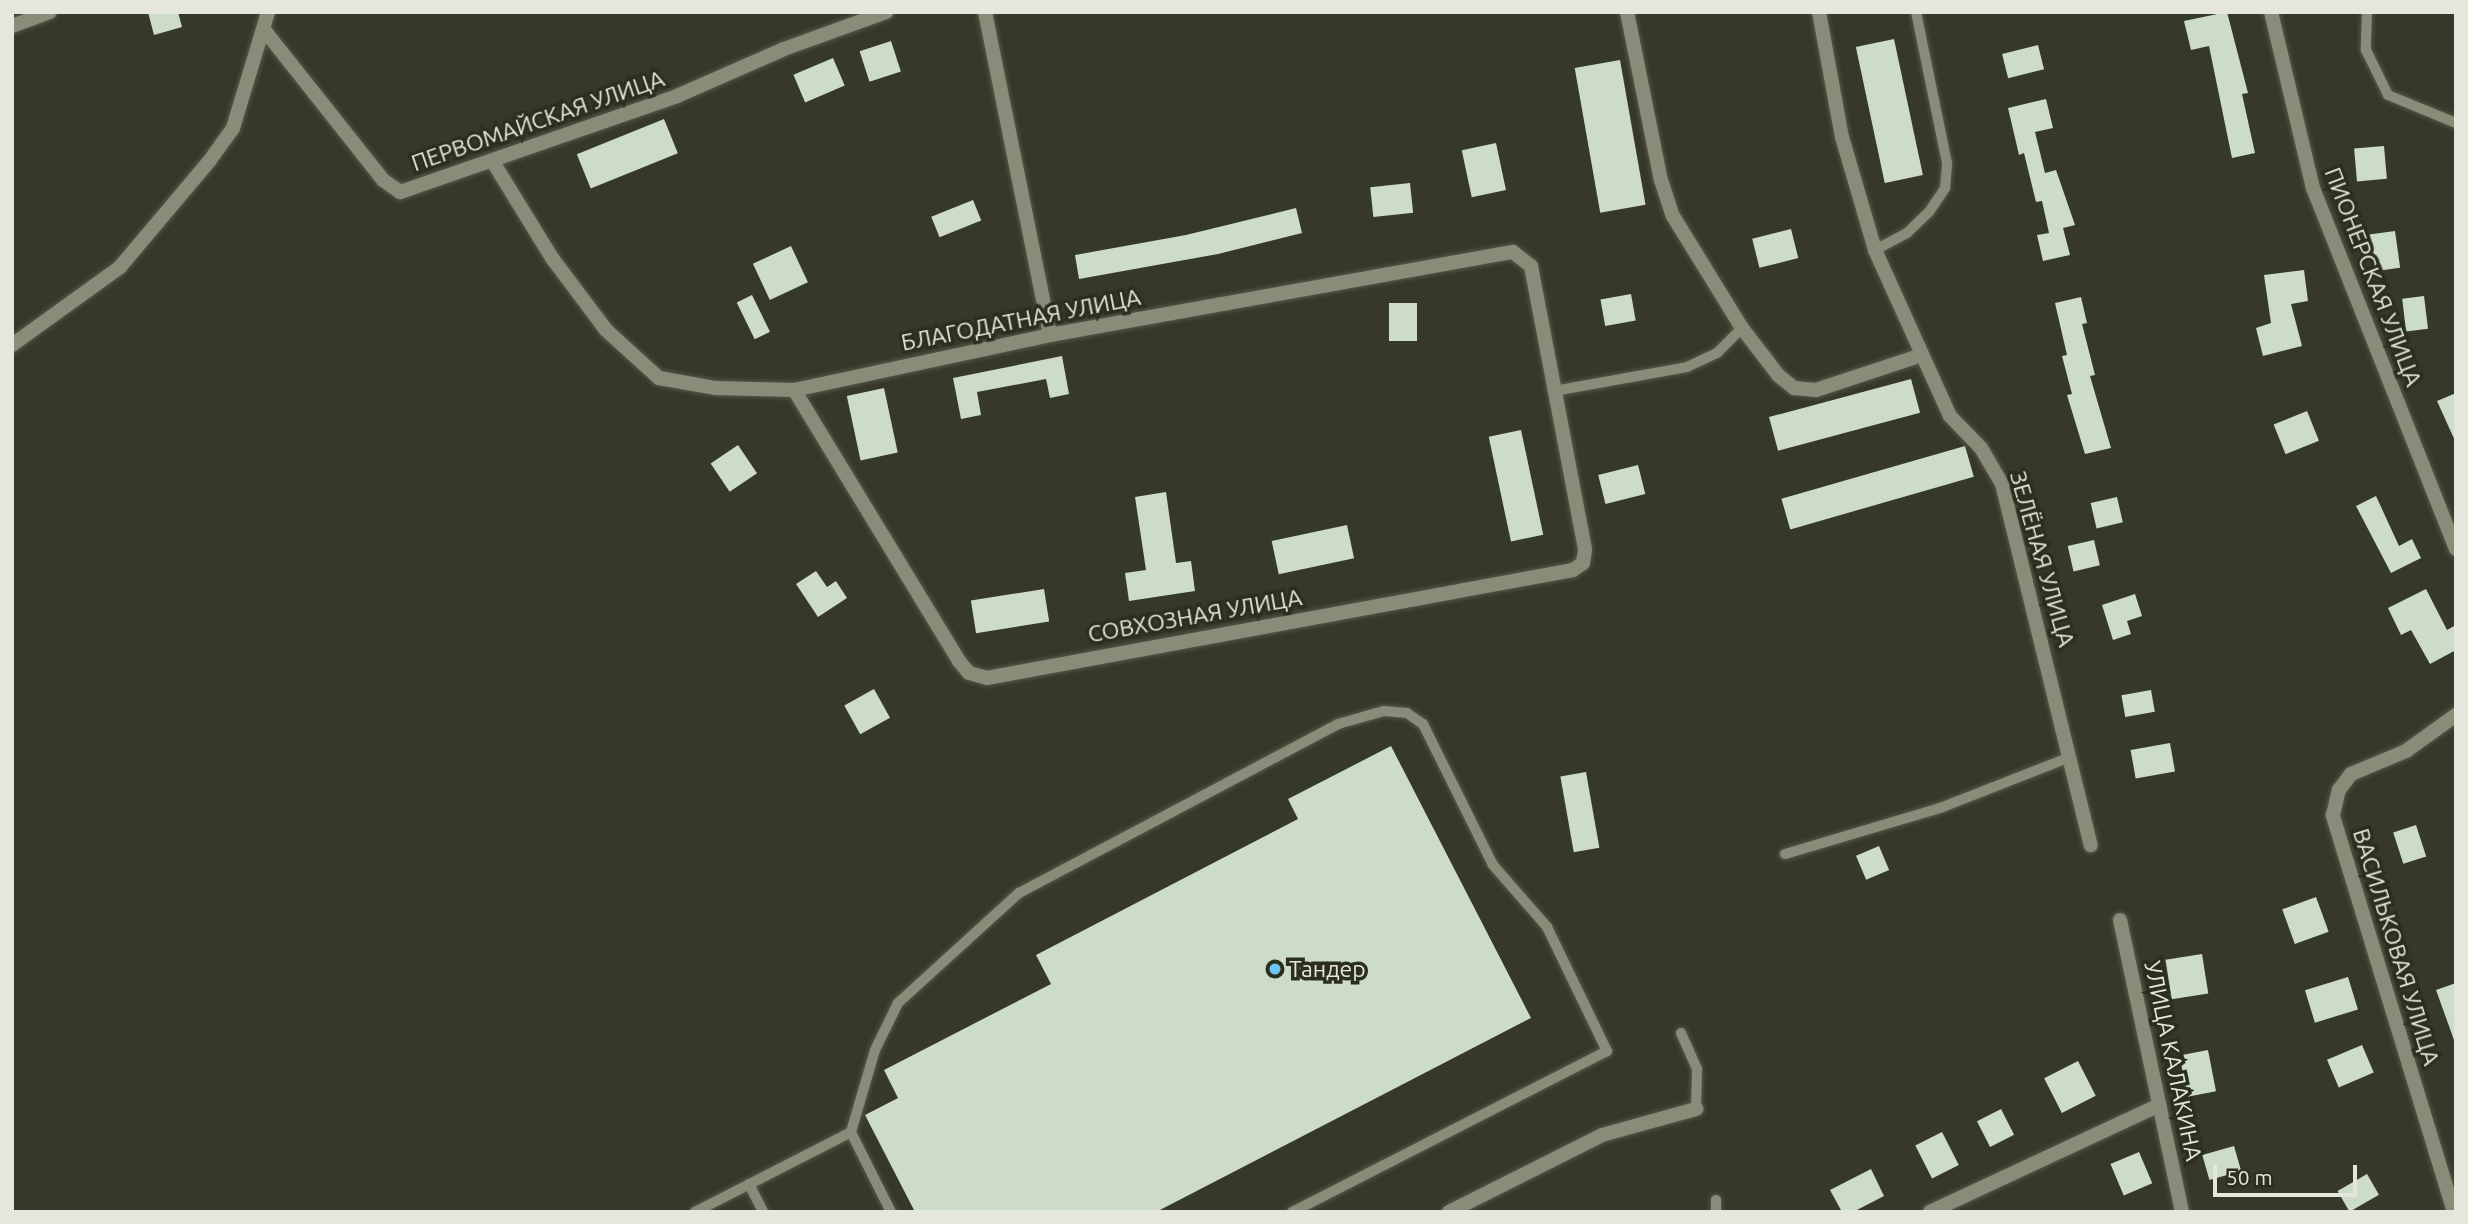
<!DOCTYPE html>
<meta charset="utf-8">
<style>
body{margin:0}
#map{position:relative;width:2468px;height:1224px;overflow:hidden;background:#373928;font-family:Ubuntu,sans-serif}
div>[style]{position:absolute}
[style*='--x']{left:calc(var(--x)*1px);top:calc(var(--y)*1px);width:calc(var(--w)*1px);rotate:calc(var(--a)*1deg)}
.building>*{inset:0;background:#cddbc9;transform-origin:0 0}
.roads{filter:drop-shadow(0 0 2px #565849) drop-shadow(0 0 2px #565849)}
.service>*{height:10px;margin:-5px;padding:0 5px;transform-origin:5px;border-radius:5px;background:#888c78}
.minor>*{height:14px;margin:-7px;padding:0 7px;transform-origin:7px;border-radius:7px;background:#888c78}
.dots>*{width:19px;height:19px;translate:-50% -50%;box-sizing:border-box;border:4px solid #2d2f1e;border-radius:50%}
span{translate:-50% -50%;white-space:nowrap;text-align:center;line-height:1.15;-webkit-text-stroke:7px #2d2f1e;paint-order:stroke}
.street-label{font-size:23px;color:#e5e7dc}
.poi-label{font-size:23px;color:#e5e7dc}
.left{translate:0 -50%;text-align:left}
.frame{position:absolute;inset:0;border:14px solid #e5e7dc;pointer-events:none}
.scale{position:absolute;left:2213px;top:1165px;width:144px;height:32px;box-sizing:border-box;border:4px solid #e5e7dc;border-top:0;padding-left:9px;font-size:21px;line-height:24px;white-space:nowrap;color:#e5e7dc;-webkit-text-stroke:5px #2d2f1e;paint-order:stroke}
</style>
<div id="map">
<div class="building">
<div style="clip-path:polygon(148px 12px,178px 12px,182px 27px,154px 35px)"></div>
<div style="clip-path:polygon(2227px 12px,2248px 93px,2242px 94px,2255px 153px,2232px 158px,2209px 46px,2191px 50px,2184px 21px)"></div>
<div style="left:1894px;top:39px;width:139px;height:39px;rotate:78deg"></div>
<div style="left:891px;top:41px;width:32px;height:33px;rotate:72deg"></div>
<div style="left:2038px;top:45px;width:25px;height:37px;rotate:76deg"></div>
<div style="left:833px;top:58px;width:30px;height:43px;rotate:67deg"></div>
<div style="left:1620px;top:60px;width:147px;height:46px;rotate:80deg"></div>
<div style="clip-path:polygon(2046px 99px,2053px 128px,2035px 132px,2045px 173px,2056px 170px,2075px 225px,2063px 228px,2070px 255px,2043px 261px,2037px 235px,2049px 233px,2042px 201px,2036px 202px,2024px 153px,2019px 155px,2008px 108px)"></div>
<div style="left:664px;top:119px;width:37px;height:94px;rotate:68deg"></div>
<div style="left:1496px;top:143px;width:48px;height:35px;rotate:78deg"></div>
<div style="left:2384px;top:146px;width:33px;height:30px;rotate:85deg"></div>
<div style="left:1410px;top:183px;width:30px;height:40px;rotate:84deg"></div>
<div style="left:973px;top:200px;width:22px;height:45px;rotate:68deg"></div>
<div style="clip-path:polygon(1296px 208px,1302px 233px,1218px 254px,1079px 279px,1075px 255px,1186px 235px)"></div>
<div style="left:1791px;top:229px;width:30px;height:40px;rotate:76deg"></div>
<div style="left:2395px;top:231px;width:37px;height:26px;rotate:82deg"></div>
<div style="left:791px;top:246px;width:40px;height:42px;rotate:65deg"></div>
<div style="clip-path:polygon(2304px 270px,2308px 301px,2291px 304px,2302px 346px,2263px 356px,2256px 328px,2271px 323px,2264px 275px)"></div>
<div style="left:1631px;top:294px;width:27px;height:31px;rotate:80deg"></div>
<div style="left:752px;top:295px;width:41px;height:17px;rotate:64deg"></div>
<div style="left:2424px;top:296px;width:33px;height:22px;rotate:83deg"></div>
<div style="clip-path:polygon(2081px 297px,2087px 323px,2082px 324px,2095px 375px,2090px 376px,2111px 448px,2085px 454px,2067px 395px,2072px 394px,2062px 356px,2067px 355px,2055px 303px)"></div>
<div style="left:1389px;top:303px;width:28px;height:38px"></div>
<div style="clip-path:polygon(1062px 356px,1069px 394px,1050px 398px,1046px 379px,977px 392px,981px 415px,961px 419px,953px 378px)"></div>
<div style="left:1911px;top:379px;width:35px;height:147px;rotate:75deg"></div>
<div style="left:884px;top:388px;width:66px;height:38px;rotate:78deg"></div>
<div style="clip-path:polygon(2456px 393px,2456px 443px,2437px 401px)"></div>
<div style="left:2307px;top:411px;width:32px;height:36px;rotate:68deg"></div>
<div style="left:1521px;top:430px;width:107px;height:33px;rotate:78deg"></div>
<div style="left:738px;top:445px;width:34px;height:33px;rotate:56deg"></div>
<div style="left:1965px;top:446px;width:32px;height:191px;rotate:74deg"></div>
<div style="left:1638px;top:465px;width:30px;height:41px;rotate:76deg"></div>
<div style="clip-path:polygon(1166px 492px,1176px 563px,1191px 561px,1195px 591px,1129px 601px,1125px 573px,1146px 570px,1135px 497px)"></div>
<div style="clip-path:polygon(2376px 496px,2399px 546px,2412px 539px,2421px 558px,2391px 573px,2356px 506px)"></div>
<div style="left:2117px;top:497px;width:26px;height:27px;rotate:77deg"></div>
<div style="left:1347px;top:525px;width:34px;height:77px;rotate:78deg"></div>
<div style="left:2094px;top:540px;width:26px;height:27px;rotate:77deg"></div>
<div style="clip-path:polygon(816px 571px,827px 587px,836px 581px,847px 598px,818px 617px,796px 584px)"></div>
<div style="left:1044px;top:589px;width:33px;height:74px;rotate:81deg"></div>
<div style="clip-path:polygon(2426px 589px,2447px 630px,2456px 625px,2456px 650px,2430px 664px,2411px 630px,2401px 635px,2388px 608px)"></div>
<div style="clip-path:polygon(2135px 594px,2142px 616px,2127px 621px,2131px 634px,2113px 640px,2102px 605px)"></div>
<div style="left:874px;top:689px;width:33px;height:34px;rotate:61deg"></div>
<div style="left:2151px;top:690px;width:22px;height:30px;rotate:80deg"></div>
<div style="left:2170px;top:743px;width:29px;height:40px;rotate:80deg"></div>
<div style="clip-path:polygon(1391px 746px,1531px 1018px,1156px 1212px,915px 1212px,865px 1115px,898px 1098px,884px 1070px,1051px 984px,1036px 955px,1298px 819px,1288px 799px)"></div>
<div style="left:1586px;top:772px;width:77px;height:26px;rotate:80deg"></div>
<div style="left:2416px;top:825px;width:33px;height:24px;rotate:72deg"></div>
<div style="left:1879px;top:846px;width:26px;height:25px;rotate:67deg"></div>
<div style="left:2316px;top:897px;width:37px;height:36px;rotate:70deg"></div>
<div style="left:2202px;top:954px;width:40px;height:37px;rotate:81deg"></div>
<div style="left:2348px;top:977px;width:34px;height:45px;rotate:73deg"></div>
<div style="clip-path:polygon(2456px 983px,2456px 1040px,2454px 1040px,2436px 990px)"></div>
<div style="left:2362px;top:1045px;width:30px;height:38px;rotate:67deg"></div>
<div style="left:2208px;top:1050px;width:42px;height:29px;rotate:79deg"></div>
<div style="left:2078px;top:1061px;width:39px;height:38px;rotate:63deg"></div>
<div style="left:2001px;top:1109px;width:29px;height:27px;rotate:63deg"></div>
<div style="left:1942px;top:1132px;width:37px;height:30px;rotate:63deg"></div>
<div style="left:2234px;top:1146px;width:26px;height:33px;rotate:74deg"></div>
<div style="left:2139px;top:1152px;width:34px;height:31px;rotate:67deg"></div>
<div style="clip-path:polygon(1871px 1169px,1884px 1196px,1853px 1212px,1842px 1212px,1830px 1190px)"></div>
<div style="left:2367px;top:1174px;width:24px;height:34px;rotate:60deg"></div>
</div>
<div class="roads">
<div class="service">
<div style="--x:2367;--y:12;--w:38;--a:92"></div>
<div style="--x:2366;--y:50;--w:50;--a:63.9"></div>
<div style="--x:2388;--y:95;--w:74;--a:22.4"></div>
<div style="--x:1875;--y:250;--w:36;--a:-28"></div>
<div style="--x:1907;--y:233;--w:30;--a:-44"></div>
<div style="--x:1929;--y:212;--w:29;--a:-56"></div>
<div style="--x:1945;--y:188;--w:25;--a:-85"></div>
<div style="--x:1947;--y:163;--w:154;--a:-101.6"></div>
<div style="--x:1554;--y:391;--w:135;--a:-10.2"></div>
<div style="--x:1687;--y:367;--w:33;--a:-25"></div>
<div style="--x:1717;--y:353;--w:35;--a:-45"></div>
<div style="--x:1785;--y:854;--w:162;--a:-16.5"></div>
<div style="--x:1940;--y:808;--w:140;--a:-21.4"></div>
<div style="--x:1681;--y:1033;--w:39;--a:66"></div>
<div style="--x:1697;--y:1069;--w:40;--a:91.4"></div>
<div style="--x:749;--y:1184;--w:31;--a:63"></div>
<div style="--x:695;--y:1212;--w:175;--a:-27.1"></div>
<div style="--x:891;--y:1212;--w:89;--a:-116.6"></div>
<div style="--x:851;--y:1132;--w:85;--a:-73.7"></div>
<div style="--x:875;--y:1050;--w:52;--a:-63.9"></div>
<div style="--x:898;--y:1003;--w:164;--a:-42.3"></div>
<div style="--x:1019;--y:893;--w:361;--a:-27.9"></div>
<div style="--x:1338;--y:724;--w:48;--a:-15.8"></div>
<div style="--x:1384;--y:711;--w:23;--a:5"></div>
<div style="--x:1407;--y:713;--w:19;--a:35"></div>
<div style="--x:1423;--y:724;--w:157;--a:63.6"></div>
<div style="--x:1493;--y:865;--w:82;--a:48.9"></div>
<div style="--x:1547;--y:927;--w:138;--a:64.2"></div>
<div style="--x:1607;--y:1051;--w:354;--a:152.9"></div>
<div style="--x:1716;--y:1212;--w:12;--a:-90"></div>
</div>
<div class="minor">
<div style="--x:985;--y:12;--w:329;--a:78.6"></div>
<div style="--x:1627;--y:12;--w:171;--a:78.6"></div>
<div style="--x:1661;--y:180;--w:38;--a:72"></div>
<div style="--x:1673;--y:216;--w:132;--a:58.4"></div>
<div style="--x:1742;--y:328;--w:59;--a:52.5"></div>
<div style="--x:1778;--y:375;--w:21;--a:39"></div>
<div style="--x:1794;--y:388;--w:22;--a:5"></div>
<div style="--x:1816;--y:390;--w:108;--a:-18.3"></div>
<div style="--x:1819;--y:12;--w:127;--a:79.6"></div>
<div style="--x:1842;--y:137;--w:118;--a:73.7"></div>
<div style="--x:1875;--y:250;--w:182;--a:65.7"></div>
<div style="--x:1950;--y:416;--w:45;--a:45.9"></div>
<div style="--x:1981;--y:448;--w:42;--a:59.7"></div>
<div style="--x:2002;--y:484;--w:372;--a:76.2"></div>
<div style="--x:2271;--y:12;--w:181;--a:76.6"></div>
<div style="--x:2313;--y:188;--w:388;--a:68.4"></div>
<div style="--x:12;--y:26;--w:40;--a:-20.2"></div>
<div style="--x:265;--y:31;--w:190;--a:51.6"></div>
<div style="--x:383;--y:180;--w:21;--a:35"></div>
<div style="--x:400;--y:192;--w:293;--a:-19.1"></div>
<div style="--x:677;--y:96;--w:117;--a:-23.7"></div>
<div style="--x:784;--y:49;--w:109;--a:-19.9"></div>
<div style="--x:493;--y:162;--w:113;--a:58.4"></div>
<div style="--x:552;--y:258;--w:90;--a:53.1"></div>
<div style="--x:606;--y:330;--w:72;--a:42.2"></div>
<div style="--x:659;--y:378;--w:58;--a:10"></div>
<div style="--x:716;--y:388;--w:78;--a:1.5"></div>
<div style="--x:794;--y:390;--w:262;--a:-12.1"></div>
<div style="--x:1050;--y:335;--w:470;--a:-10.2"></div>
<div style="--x:1513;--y:252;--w:23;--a:38"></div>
<div style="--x:1531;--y:266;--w:289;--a:79.2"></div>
<div style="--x:1585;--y:550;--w:13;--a:99"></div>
<div style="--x:1583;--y:563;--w:12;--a:145"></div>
<div style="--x:1573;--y:570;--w:596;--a:169.56"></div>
<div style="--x:987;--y:678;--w:19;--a:-164"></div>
<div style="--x:969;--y:673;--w:16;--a:-130"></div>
<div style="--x:959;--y:661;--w:317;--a:-121.3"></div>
<div style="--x:12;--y:345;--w:133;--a:-35.8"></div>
<div style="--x:120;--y:267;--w:140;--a:-49.9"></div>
<div style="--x:210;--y:160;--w:39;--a:-54"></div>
<div style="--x:233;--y:128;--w:121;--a:-73.2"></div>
<div style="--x:2120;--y:920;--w:299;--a:78"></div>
<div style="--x:1449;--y:1212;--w:171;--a:-26.7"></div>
<div style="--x:1602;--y:1135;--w:98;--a:-15.5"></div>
<div style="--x:1930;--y:1212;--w:253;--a:-25"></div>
<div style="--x:2454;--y:1212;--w:415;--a:-107"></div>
<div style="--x:2333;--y:815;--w:26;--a:-77"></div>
<div style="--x:2339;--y:790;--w:20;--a:-53"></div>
<div style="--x:2351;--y:774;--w:60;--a:-22.7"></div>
<div style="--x:2406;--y:751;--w:62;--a:-35.8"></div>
</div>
</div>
<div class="dots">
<div style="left:1275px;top:969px;background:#6fc2f4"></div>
</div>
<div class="street-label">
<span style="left:538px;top:121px;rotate:-19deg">ПЕРВОМАЙСКАЯ УЛИЦА</span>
<span style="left:2373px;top:277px;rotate:69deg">ПИОНЕРСКАЯ УЛИЦА</span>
<span style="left:1021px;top:320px;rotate:-11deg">БЛАГОДАТНАЯ УЛИЦА</span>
<span style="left:2042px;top:559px;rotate:74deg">ЗЕЛЁНАЯ УЛИЦА</span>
<span style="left:1195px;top:616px;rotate:-10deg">СОВХОЗНАЯ УЛИЦА</span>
<span style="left:2396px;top:947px;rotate:73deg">ВАСИЛЬКОВАЯ УЛИЦА</span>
<span style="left:2173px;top:1061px;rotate:78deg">УЛИЦА КАЛАКИНА</span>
</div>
<div class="poi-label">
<span class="left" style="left:1289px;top:969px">Тандер</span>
</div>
<div class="frame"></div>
<div class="scale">50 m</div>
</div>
